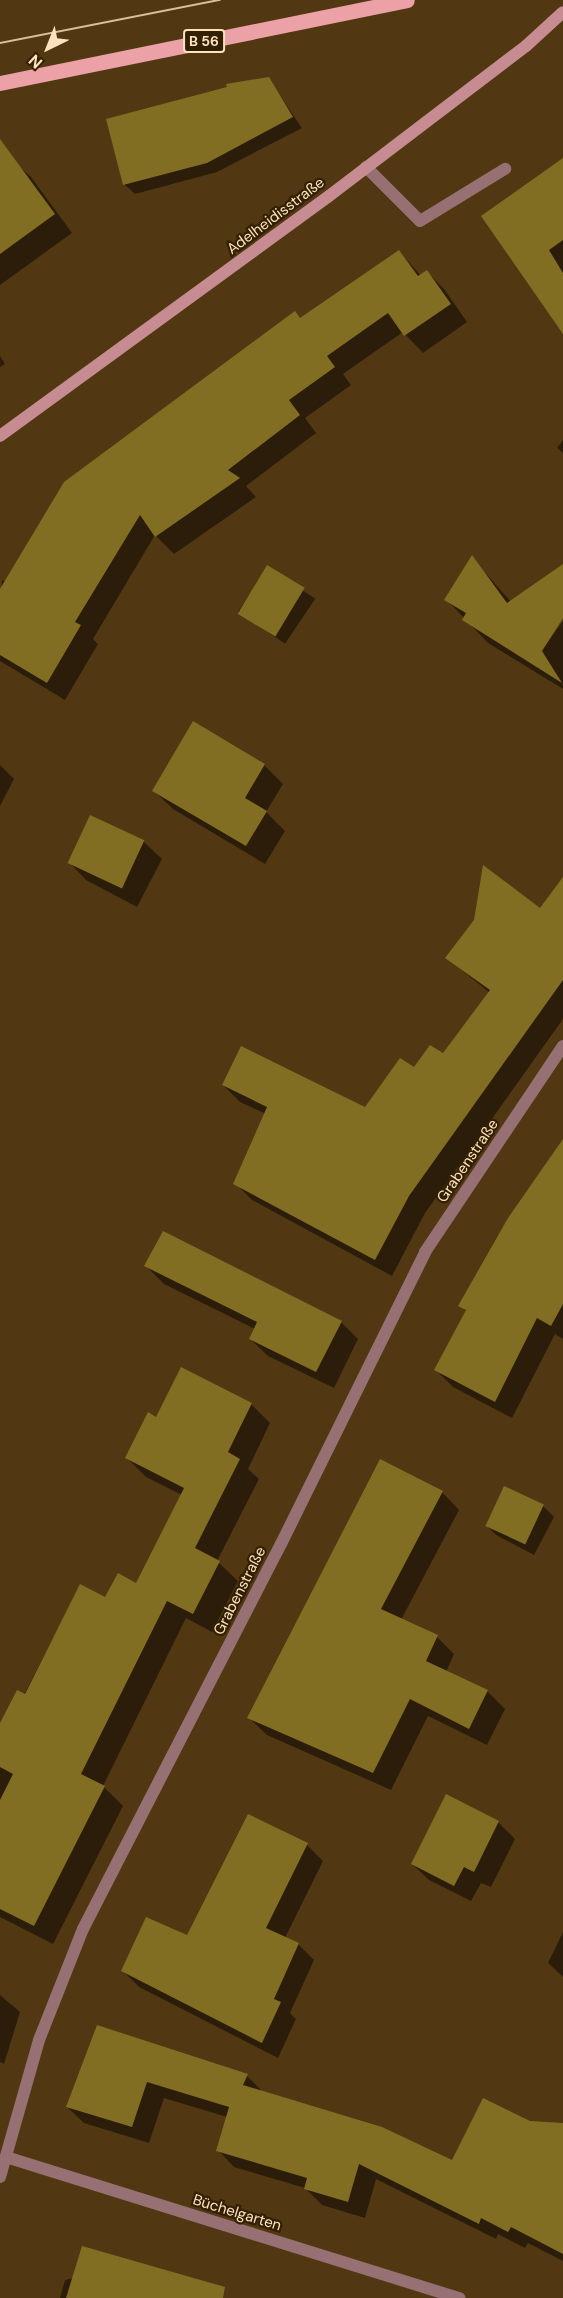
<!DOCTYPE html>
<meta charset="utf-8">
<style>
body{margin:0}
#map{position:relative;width:563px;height:2298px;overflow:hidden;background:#513812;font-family:"DM Sans",sans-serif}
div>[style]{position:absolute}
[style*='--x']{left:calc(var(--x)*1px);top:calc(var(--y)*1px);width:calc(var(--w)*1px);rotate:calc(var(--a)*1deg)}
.shadow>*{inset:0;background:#0007;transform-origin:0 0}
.building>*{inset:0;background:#826e22;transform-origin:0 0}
.lane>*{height:12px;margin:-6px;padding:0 6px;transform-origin:6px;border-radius:6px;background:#967073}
.street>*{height:12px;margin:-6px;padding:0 6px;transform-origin:6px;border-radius:6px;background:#967073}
.secondary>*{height:12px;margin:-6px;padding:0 6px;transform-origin:6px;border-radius:6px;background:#c78c91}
.primary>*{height:15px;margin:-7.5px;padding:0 7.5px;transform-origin:7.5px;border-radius:7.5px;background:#eca1a7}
.tram>*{height:1.5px;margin:-0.75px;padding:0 0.75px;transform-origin:0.75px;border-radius:0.75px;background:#d9bf9c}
span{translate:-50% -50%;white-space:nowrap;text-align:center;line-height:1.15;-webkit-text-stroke:4.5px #332002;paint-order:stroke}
.shield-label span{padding:2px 4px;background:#332002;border:2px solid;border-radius:4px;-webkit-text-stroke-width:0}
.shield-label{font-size:14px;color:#fde2c0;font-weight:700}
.street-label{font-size:15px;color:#fde2c0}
.north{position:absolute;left:18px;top:18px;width:60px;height:60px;-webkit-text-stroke:4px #332002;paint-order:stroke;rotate:223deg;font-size:16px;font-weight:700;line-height:24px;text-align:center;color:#fde2c0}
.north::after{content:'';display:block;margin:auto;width:21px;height:27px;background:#fde2c0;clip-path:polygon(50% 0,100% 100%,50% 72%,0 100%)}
</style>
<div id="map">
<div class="shadow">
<div style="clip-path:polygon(268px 78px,302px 128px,217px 172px,135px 194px,124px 184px)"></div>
<div style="clip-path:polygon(0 150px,31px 177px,72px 233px,0 285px)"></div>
<div style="clip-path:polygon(563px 180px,563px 332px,483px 217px)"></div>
<div style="clip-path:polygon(399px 251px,421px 276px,427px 272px,444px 289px,467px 322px,423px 353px,403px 332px,343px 374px,351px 385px,305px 418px,316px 433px,246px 486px,256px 497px,174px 554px,155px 535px,93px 639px,98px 644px,65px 700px,0 661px,2px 580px,6px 582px,301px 319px)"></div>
<div style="clip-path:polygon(0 356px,5px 364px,0 367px)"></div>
<div style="clip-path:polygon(563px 440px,563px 453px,557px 448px)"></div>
<div style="clip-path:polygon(472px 558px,511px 602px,563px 579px,563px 615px,537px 657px,563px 621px,563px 689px,488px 643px,446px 599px)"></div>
<div style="left:268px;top:567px;width:57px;height:54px;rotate:34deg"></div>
<div style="clip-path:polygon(193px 723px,264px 765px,283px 784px,266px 812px,285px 831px,265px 864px,173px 809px,154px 791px)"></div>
<div style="clip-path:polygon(0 765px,14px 779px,0 806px)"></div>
<div style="clip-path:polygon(143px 841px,162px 859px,137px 907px,86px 880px,68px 861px)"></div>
<div style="clip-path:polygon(563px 879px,563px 1019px,425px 1213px,392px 1276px,252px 1200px,235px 1183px,266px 1114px,240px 1102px,223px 1085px,366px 1109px,414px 1069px,444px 1055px,490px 993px,447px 958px,540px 910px)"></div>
<div style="clip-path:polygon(563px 1146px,563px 1339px,555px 1334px,512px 1418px,453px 1387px,436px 1370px,466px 1311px,460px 1305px)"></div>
<div style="clip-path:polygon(146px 1266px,341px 1322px,358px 1339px,334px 1388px,268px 1356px,250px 1339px,255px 1329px,164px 1284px)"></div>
<div style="clip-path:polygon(251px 1404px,270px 1423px,248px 1469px,259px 1479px,217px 1561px,238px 1581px,212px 1632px,186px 1618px,103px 1786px,123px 1806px,53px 1944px,0 1917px,0 1741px,80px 1586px,106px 1599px,136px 1585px,182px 1495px,146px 1477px,127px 1458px,157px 1419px)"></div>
<div style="clip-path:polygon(505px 1488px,543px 1506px,554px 1517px,534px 1555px,496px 1535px,486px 1525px)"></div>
<div style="clip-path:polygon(442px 1492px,459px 1510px,401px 1620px,437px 1637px,454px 1654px,446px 1672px,487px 1691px,505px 1709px,487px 1745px,428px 1716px,391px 1790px,267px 1735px,249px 1718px)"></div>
<div style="clip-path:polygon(498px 1822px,515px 1839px,491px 1887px,481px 1883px,471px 1901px,429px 1880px,412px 1864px)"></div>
<div style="clip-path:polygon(307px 1845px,323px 1861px,285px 1938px,298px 1944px,314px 1960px,290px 2013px,296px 2019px,278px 2058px,139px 1987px,123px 1971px,188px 1937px)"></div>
<div style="clip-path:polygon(563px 1932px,563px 1977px,548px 1963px)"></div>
<div style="clip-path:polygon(0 1995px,20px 2012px,4px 2064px,0 2062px)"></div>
<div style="clip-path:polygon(98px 2027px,247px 2076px,264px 2093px,453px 2162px,530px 2122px,563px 2125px,563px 2261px,528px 2243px,525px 2248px,498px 2234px,496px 2239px,376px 2179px,365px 2218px,322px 2205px,305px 2188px,234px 2167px,218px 2150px,227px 2117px,164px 2098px,149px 2143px,84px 2123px,67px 2107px)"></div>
<div style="clip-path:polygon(74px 2278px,173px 2298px,60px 2298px,65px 2280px)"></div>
</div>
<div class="building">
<div style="clip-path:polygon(269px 77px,293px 117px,207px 163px,123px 185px,106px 119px,227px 87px,226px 84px)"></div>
<div style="clip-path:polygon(0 139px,55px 214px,0 254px)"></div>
<div style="clip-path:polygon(563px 158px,563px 240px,549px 250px,563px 273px,563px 334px,481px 216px)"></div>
<div style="clip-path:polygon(399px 250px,418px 276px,427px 270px,451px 304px,404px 336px,388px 313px,327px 356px,335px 367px,289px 400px,300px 415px,228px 470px,240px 478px,155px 537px,140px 515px,75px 622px,81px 625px,47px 683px,0 655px,0 589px,64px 482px,295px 311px,300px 318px)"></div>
<div style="clip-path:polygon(472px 555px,507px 603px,563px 564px,563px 618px,542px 651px,562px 683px,462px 620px,466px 613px,444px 600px)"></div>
<div style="left:267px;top:565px;width:44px;height:57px;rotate:31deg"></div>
<div style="clip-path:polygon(193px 721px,265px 764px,245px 798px,267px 811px,246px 846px,152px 791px)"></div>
<div style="left:90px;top:815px;width:60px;height:53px;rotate:25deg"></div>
<div style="clip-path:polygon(483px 865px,540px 908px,563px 877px,563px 980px,409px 1196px,375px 1260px,233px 1184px,267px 1107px,222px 1085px,241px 1046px,365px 1107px,400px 1058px,414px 1067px,430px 1045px,443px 1053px,490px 990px,445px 958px,474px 920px)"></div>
<div style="clip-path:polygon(563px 1139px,563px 1304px,551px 1326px,537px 1318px,495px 1402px,434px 1370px,466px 1310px,458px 1306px,508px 1218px)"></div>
<div style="clip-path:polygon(163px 1231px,342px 1321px,316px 1372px,249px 1339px,257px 1322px,144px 1266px)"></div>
<div style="clip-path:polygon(181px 1367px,252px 1403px,228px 1452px,240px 1459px,195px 1548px,220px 1561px,193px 1614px,167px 1601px,81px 1774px,105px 1786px,34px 1926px,0 1909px,0 1800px,13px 1774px,0 1767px,0 1723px,17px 1690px,25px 1694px,80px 1584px,105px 1597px,118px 1573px,136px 1583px,184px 1488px,125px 1458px,148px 1412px,156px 1417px)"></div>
<div style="clip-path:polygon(380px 1459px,443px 1491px,381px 1609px,438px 1635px,426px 1661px,488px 1690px,469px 1729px,410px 1699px,373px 1773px,247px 1718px)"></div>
<div style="left:504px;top:1486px;width:44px;height:44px;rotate:25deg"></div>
<div style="clip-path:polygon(446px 1794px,499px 1821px,474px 1872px,464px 1867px,454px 1886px,411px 1864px)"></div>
<div style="clip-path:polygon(248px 1814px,308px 1843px,266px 1928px,299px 1943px,274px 1999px,281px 2002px,262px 2043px,121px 1971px,146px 1917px,187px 1935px)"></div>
<div style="clip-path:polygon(97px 2025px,248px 2074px,243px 2085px,382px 2127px,452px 2160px,483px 2098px,530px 2121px,563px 2123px,563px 2254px,511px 2227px,508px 2232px,481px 2218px,479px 2224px,359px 2164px,348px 2202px,304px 2189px,307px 2178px,216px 2151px,229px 2107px,147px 2082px,132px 2127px,66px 2107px)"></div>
<div style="clip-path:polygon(82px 2246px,225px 2287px,223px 2298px,66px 2298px)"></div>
</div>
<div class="lane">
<div style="--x:366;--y:167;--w:76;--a:45"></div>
<div style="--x:420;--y:221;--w:100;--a:-31.5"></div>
</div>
<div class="street">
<div style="--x:6;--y:2157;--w:475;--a:17.3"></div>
<div style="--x:0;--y:2177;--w:142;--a:-74.1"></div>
<div style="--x:39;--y:2040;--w:119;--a:-68.4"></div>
<div style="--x:83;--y:1929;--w:433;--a:-62.8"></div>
<div style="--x:281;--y:1544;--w:326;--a:-63.7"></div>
<div style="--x:425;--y:1252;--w:248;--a:-56.2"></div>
</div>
<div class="secondary">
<div style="--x:0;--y:436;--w:407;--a:-36.1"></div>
<div style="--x:329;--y:196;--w:248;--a:-37.3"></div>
<div style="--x:526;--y:46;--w:50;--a:-42.6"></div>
</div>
<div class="primary">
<div style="--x:0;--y:83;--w:415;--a:-11.5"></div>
</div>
<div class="tram">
<div style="--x:0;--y:43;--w:224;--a:-11.1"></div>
</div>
<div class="shield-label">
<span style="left:204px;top:41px">B 56</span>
</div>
<div class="street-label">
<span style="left:276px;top:216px;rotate:-37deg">Adelheidisstraße</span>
<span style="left:468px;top:1161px;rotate:-56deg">Grabenstraße</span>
<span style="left:240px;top:1591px;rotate:-63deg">Grabenstraße</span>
<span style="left:237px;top:2213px;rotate:17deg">Büchelgarten</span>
</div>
<div class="north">N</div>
</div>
